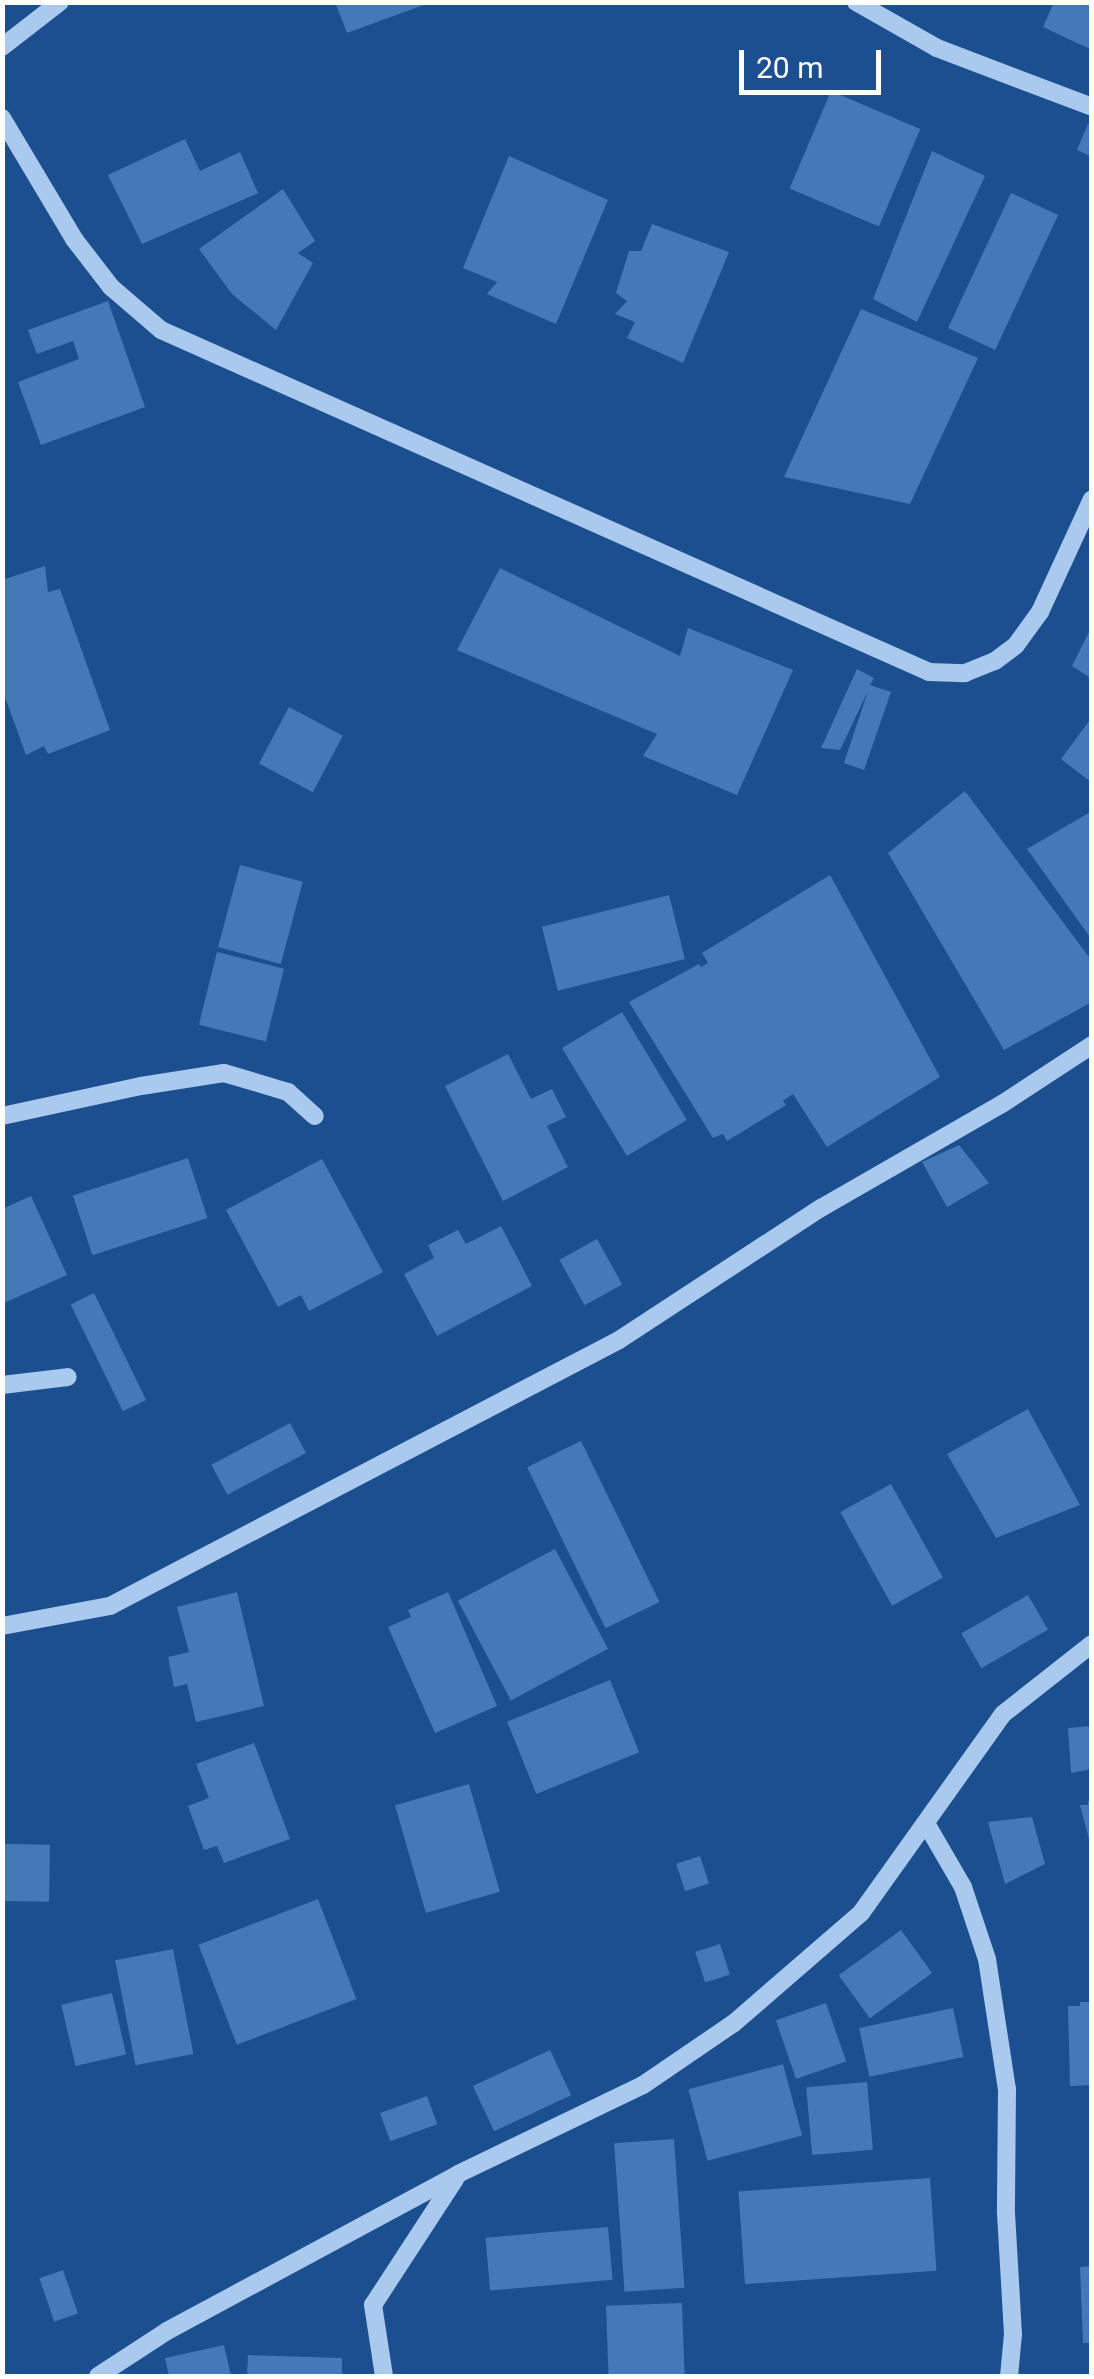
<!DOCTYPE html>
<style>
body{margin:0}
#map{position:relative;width:1094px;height:2379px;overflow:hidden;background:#1b4f8f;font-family:Roboto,sans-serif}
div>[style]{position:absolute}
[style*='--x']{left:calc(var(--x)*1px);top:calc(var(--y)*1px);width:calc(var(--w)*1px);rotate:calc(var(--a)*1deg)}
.building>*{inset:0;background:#4478b7;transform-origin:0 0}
.minor>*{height:18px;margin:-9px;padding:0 9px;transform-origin:9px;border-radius:9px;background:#a9c9ee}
span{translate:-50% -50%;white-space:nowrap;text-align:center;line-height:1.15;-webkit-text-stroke:8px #1b4f8f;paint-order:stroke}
.frame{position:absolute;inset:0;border:5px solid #fff;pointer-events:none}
.scale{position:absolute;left:739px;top:50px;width:142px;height:45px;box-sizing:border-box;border:5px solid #fff;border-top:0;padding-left:12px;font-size:30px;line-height:35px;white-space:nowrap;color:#fff;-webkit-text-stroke:8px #1b4f8f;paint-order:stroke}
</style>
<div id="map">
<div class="building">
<div style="clip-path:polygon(335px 2px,429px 2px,429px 3px,347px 33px)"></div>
<div style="clip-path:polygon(1054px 2px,1092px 2px,1092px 50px,1043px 27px)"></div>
<div style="left:831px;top:91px;width:97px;height:106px;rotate:23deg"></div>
<div style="clip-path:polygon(1088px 124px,1092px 125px,1092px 157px,1077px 150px)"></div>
<div style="clip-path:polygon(185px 139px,200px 171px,240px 152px,258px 193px,142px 244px,108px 175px)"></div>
<div style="clip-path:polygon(932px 151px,985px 176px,917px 322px,873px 299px)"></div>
<div style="clip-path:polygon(509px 156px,608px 200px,556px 324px,487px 294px,497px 282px,463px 268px)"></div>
<div style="clip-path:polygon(283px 189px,315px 241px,298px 253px,313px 263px,276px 330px,232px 294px,199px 249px)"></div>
<div style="left:1011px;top:193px;width:52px;height:149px;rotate:25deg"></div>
<div style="clip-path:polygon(652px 224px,729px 252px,683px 363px,627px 338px,635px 322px,615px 314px,627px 301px,616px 293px,629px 251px,641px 251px)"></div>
<div style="clip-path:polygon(108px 301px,145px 407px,41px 445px,18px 382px,79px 359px,73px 341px,37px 354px,28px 330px)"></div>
<div style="clip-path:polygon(861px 309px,978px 358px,910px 504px,784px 477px)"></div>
<div style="clip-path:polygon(45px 566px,48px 592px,60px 589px,110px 730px,48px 754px,44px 746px,26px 755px,2px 689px,2px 580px)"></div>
<div style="clip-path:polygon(500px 568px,680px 656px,688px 628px,793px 670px,737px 795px,643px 756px,657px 734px,457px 650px)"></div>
<div style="clip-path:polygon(1092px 626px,1092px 679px,1072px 666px)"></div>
<div style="clip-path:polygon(857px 669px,874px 678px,870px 685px,891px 692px,864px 770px,844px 763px,868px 691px,840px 750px,821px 748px)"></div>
<div style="left:289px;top:707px;width:61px;height:64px;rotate:28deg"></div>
<div style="clip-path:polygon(1092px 717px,1092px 783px,1061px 759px)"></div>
<div style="clip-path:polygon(965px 791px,1092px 961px,1092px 1002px,1004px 1050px,888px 853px)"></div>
<div style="clip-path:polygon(1092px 811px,1092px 940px,1027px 849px)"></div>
<div style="left:240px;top:865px;width:65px;height:85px;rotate:15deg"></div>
<div style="clip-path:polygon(830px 875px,940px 1077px,827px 1147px,793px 1094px,783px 1101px,786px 1105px,727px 1141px,723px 1134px,713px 1138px,629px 1002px,699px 964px,701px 967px,708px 963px,702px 953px)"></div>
<div style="left:669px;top:895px;width:66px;height:131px;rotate:76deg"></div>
<div style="left:217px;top:952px;width:69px;height:75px;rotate:14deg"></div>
<div style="left:622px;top:1012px;width:126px;height:70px;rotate:59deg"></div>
<div style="clip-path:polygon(508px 1054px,531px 1099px,552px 1089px,566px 1117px,547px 1126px,568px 1167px,503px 1201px,445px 1086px)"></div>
<div style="clip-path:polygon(959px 1145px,989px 1183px,947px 1207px,922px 1162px)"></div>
<div style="left:188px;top:1158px;width:63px;height:121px;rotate:72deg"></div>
<div style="clip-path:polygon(322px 1159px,383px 1272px,309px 1311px,301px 1295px,278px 1307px,226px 1210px)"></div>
<div style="clip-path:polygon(31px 1196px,67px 1275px,4px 1303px,2px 1209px)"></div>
<div style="clip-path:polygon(501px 1226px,532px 1286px,437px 1336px,404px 1274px,434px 1258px,428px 1245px,458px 1230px,466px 1244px)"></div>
<div style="left:597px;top:1239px;width:52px;height:43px;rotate:61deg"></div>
<div style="left:94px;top:1293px;width:119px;height:26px;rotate:64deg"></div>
<div style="clip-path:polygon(1028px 1409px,1080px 1505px,996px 1538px,947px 1454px)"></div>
<div style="left:290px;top:1423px;width:34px;height:89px;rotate:62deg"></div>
<div style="left:581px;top:1441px;width:179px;height:60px;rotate:64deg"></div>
<div style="left:891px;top:1484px;width:107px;height:58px;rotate:61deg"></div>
<div style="left:555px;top:1549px;width:113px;height:110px;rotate:62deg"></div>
<div style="clip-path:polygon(237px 1592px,264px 1706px,196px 1722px,187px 1684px,174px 1687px,168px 1657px,189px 1652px,177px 1607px)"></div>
<div style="clip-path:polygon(448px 1592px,497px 1706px,435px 1733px,388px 1627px,411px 1617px,408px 1610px)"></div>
<div style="left:1028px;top:1595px;width:40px;height:77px;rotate:60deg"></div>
<div style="left:610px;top:1680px;width:78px;height:111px;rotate:68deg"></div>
<div style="clip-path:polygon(1092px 1726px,1092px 1769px,1071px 1773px,1068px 1728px)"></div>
<div style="clip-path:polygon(254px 1743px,290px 1839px,224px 1863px,217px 1846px,204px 1850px,188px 1806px,209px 1798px,196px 1764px)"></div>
<div style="left:469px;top:1784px;width:112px;height:77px;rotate:74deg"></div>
<div style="clip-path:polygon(1088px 1801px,1092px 1801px,1090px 1843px,1080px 1805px,1088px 1805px)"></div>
<div style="clip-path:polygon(1032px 1817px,1045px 1864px,1005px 1884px,988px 1822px)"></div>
<div style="left:2px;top:1844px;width:48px;height:57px;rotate:1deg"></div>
<div style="left:700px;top:1856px;width:29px;height:25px;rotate:72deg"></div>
<div style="left:318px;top:1899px;width:107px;height:128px;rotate:69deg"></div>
<div style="left:901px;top:1930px;width:53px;height:77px;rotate:54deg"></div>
<div style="left:720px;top:1944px;width:32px;height:26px;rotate:72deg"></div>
<div style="left:173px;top:1949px;width:107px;height:59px;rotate:79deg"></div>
<div style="left:112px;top:1993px;width:63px;height:52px;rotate:77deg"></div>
<div style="clip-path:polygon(1080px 2002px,1092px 2002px,1092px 2085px,1070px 2086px,1068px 2006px,1080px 2006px)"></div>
<div style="left:826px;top:2003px;width:62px;height:53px;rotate:71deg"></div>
<div style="left:953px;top:2008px;width:50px;height:96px;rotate:78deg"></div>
<div style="left:550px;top:2050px;width:50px;height:85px;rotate:65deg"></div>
<div style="left:783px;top:2064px;width:74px;height:98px;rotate:75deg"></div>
<div style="left:867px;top:2082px;width:68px;height:61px;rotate:85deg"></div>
<div style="left:427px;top:2096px;width:30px;height:50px;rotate:70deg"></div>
<div style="left:674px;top:2139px;width:149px;height:60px;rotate:86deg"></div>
<div style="left:930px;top:2178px;width:93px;height:192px;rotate:86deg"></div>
<div style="left:608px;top:2227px;width:53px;height:123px;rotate:85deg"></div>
<div style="clip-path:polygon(1092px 2266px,1092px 2343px,1083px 2343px,1080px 2267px)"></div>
<div style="left:63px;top:2270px;width:46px;height:25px;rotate:71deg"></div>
<div style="left:682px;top:2303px;width:73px;height:76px;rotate:88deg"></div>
<div style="clip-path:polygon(224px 2345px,231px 2376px,169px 2376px,165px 2358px)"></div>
<div style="clip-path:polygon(248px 2355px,342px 2358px,342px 2376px,247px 2376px)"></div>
</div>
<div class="minor">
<div style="--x:856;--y:2;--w:93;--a:29.6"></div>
<div style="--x:937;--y:48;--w:166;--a:20.8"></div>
<div style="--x:2;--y:47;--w:73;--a:-37.8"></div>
<div style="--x:2;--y:118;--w:141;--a:59.2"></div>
<div style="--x:74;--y:239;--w:61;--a:52.4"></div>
<div style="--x:111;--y:287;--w:66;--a:40.7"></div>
<div style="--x:161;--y:330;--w:841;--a:24"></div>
<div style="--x:929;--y:672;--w:36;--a:2"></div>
<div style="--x:965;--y:673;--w:32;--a:-22"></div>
<div style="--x:995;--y:661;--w:26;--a:-37"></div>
<div style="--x:1016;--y:645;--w:41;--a:-54"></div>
<div style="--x:1040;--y:612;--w:124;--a:-65.3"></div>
<div style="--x:2;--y:1116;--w:142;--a:-12.2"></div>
<div style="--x:141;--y:1086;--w:84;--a:-8.9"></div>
<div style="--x:224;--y:1073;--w:67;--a:16.5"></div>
<div style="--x:288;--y:1092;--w:36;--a:42"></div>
<div style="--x:2;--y:1385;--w:66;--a:-6.9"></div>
<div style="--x:2;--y:1626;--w:110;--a:-10.5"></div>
<div style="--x:110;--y:1606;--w:574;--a:-27.59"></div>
<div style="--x:619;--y:1340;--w:241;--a:-33.2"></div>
<div style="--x:821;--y:1208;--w:209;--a:-29.9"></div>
<div style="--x:1002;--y:1104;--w:108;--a:-33.2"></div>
<div style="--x:927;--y:1825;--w:72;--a:59.9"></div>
<div style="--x:963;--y:1887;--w:76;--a:71.6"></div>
<div style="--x:987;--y:1959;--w:132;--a:81.3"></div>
<div style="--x:1007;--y:2089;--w:124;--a:90.5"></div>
<div style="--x:1006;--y:2213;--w:121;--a:86.7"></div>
<div style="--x:1013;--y:2334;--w:42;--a:95.4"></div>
<div style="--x:98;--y:2376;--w:82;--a:-33.1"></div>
<div style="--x:167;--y:2331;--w:331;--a:-28.3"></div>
<div style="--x:458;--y:2174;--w:205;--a:-25.7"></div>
<div style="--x:643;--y:2085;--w:110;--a:-34.3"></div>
<div style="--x:734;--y:2023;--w:168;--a:-40.9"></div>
<div style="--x:861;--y:1913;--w:244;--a:-54.5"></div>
<div style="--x:1003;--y:1714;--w:113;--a:-38.2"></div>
<div style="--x:384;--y:2376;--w:72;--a:-98.8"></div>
<div style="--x:373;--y:2305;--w:150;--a:-56.9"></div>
</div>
<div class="frame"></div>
<div class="scale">20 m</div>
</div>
